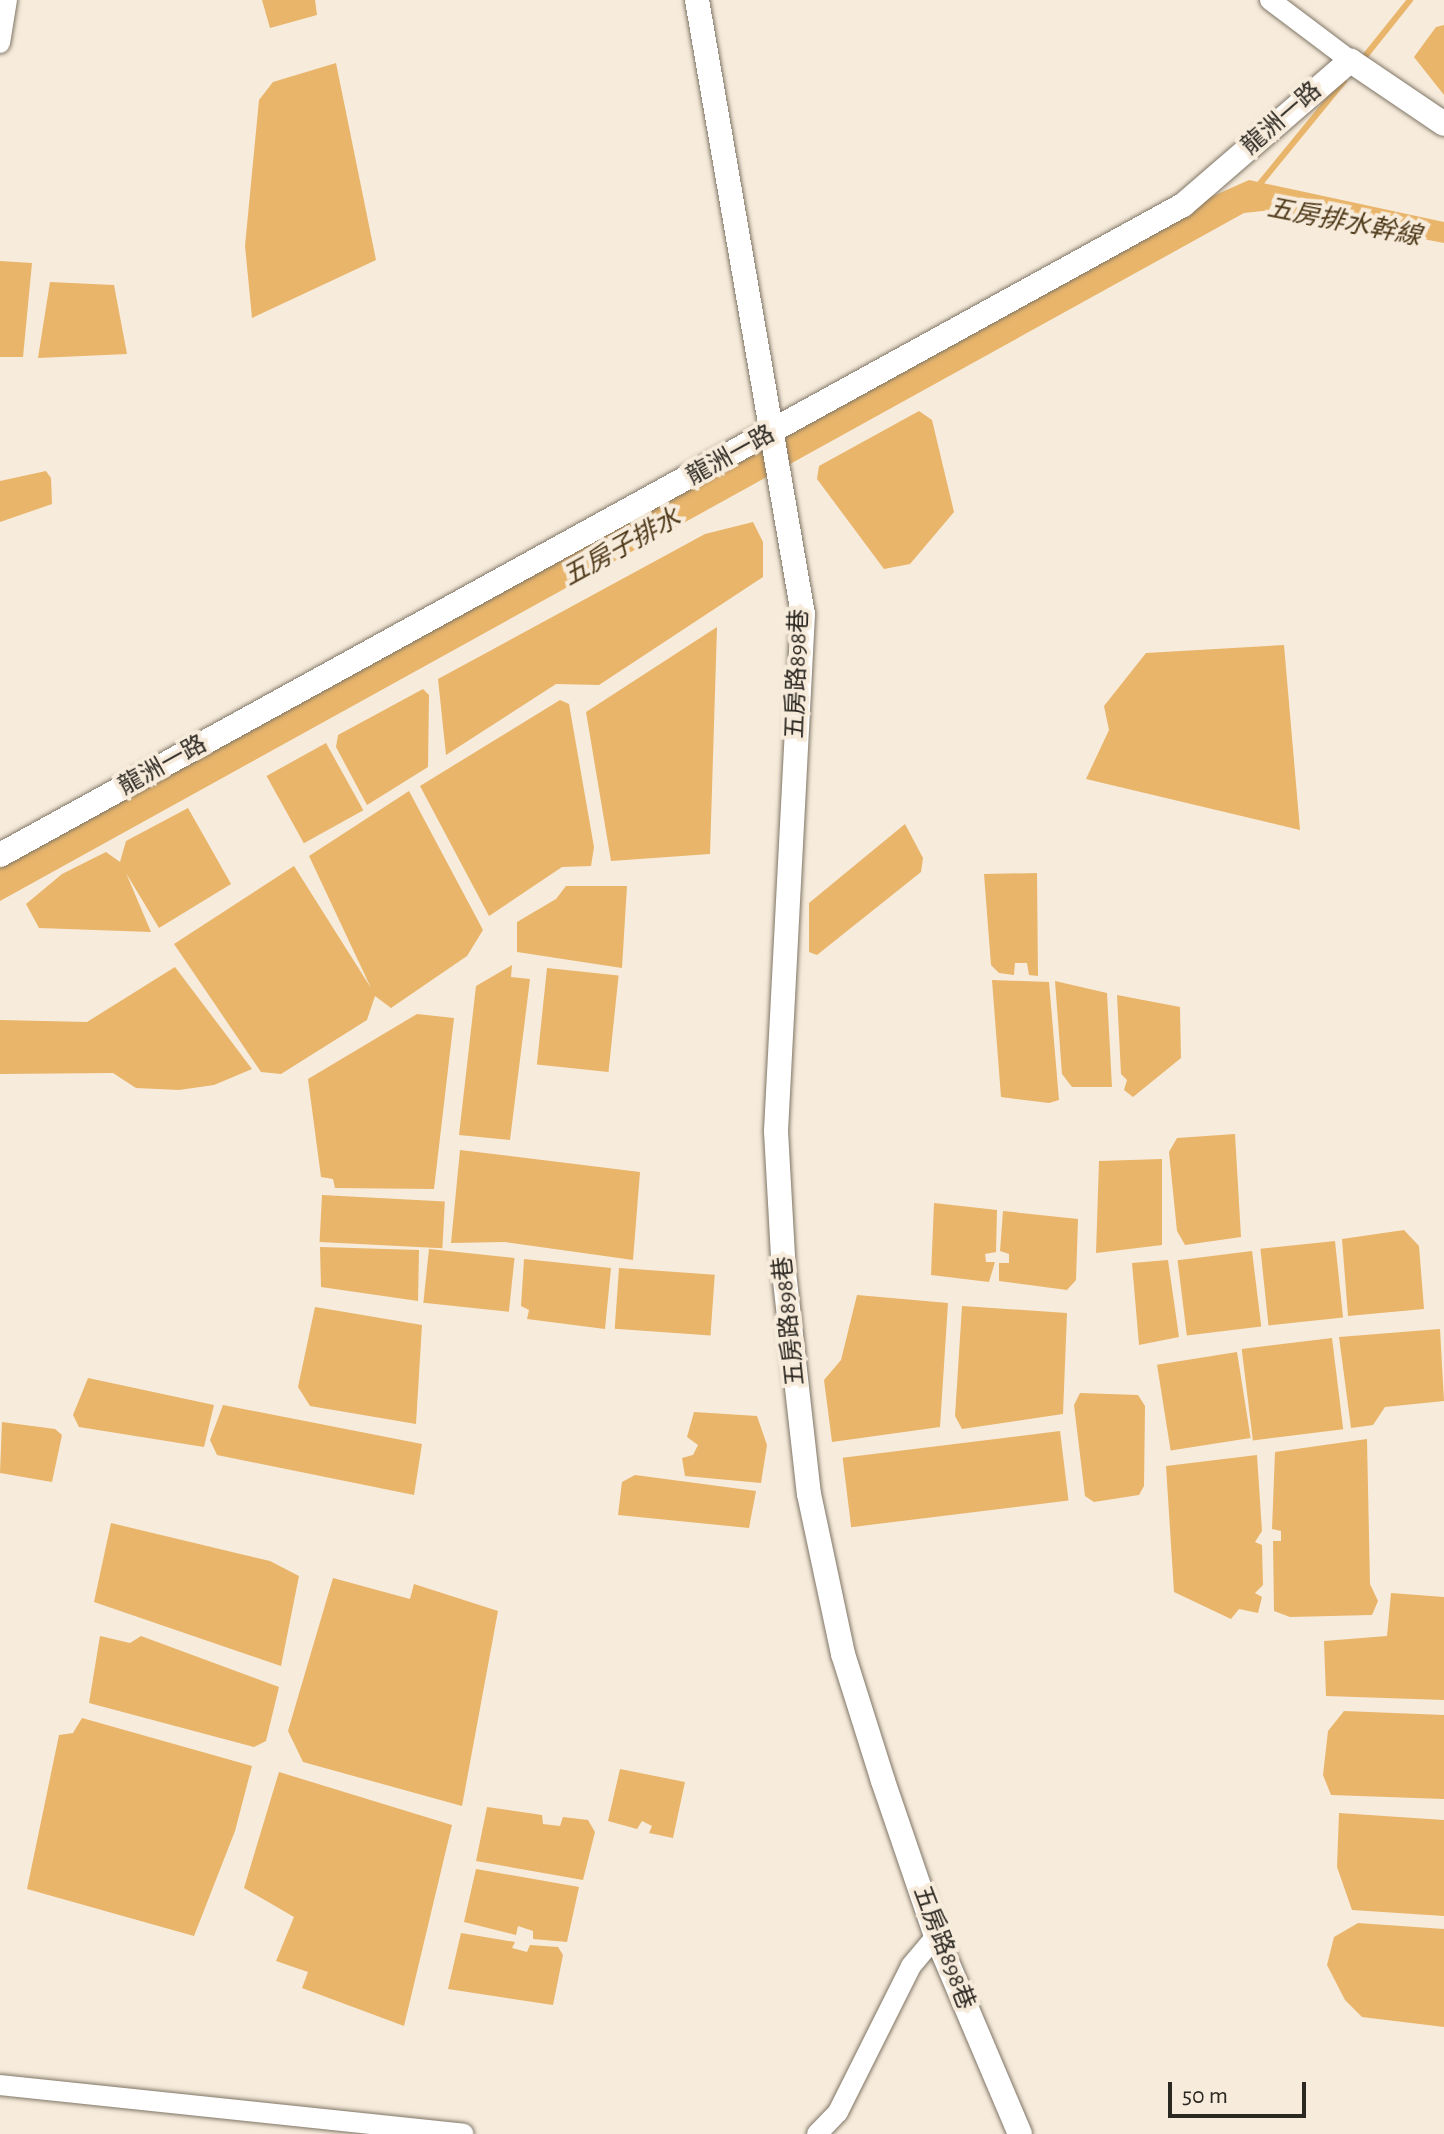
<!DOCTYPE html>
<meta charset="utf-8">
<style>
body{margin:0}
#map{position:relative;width:1444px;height:2134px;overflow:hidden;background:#f7ebdb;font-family:"Alegreya Sans","Noto Sans TC",sans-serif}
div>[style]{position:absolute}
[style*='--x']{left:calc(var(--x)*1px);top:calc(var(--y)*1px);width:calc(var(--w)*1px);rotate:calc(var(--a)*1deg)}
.water>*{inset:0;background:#e9b56b;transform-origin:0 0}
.stream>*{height:6px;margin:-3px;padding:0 3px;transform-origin:3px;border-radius:3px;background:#e9b56b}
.roads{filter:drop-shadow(0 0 2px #7f7566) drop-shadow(0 0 2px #7f7566)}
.minor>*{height:20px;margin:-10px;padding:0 10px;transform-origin:10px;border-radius:10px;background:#fff}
.tertiary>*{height:24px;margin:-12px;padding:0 12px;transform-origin:12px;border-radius:12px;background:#fff}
span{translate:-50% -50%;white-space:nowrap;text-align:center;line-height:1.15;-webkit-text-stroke:8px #f7ebdb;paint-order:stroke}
.street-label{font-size:24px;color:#2b2721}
.water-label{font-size:26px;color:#4f3a1a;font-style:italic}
.scale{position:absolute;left:1168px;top:2082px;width:138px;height:36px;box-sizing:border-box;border:4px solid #2b2721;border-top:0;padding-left:10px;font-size:24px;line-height:28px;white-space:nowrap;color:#2b2721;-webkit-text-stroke:6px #f7ebdb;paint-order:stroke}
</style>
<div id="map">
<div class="water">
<div style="clip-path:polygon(262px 0,315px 0,317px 15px,270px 28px)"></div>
<div style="clip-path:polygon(1444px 25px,1444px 95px,1414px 57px,1436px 27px)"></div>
<div style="clip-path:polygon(336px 63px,376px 260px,252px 318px,245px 246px,259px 100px,273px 82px)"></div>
<div style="clip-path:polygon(1249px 180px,1444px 222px,1444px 243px,1272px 210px,1244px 213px,0 901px,0 863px,1184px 209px)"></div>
<div style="clip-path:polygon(0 261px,32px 263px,23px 357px,0 357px)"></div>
<div style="clip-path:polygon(50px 282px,114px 285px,127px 354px,38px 358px)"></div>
<div style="clip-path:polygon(919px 411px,932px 420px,954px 512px,910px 564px,884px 569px,817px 479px,819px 466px)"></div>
<div style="clip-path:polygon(46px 471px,51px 478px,52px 504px,0 522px,0 481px)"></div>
<div style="clip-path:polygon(753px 522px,763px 542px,763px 577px,599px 685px,556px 684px,446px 755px,438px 679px,705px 534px)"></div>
<div style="clip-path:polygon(717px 627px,710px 854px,611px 861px,586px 712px)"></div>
<div style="clip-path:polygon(1284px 645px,1300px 830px,1086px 779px,1109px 730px,1104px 706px,1146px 653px)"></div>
<div style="clip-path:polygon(423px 689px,429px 695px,428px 767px,367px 805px,336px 747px,338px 735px)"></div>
<div style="clip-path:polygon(560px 700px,569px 704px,594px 847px,591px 866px,562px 867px,489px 916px,420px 786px)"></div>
<div style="left:326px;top:743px;width:77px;height:68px;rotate:61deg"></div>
<div style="clip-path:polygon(409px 791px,483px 930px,467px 956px,391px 1008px,375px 996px,367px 1020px,281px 1074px,261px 1072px,174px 944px,294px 866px,371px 988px,309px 856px)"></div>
<div style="clip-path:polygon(188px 808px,231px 884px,159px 928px,126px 873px,151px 932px,39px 928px,26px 904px,62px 874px,106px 852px,120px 862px,126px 841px)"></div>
<div style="clip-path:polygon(905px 824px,923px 858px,921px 872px,817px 955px,809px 952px,809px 903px)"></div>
<div style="clip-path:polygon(1037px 873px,1038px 976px,1029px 975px,1027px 963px,1015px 963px,1014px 975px,999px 973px,991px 965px,984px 874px)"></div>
<div style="clip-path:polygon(566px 886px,627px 886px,622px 968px,517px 952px,517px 922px,556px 899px)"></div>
<div style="clip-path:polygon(512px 965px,511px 977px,530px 979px,510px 1140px,459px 1135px,476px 986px)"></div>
<div style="clip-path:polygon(175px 967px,252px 1069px,214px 1085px,179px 1090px,136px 1088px,113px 1073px,0 1074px,0 1020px,87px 1022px)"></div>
<div style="left:547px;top:968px;width:72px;height:97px;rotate:6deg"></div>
<div style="clip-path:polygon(992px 980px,1049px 982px,1059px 1100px,1049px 1103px,1001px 1097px)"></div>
<div style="clip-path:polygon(1055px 981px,1107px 993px,1112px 1087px,1072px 1087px,1062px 1074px)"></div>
<div style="clip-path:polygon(1117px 995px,1180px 1007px,1181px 1058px,1133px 1097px,1124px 1090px,1127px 1080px,1121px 1074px)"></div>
<div style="clip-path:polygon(417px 1014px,454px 1018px,434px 1189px,335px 1188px,333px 1179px,321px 1177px,308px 1079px)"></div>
<div style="clip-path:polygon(1235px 1134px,1241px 1237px,1185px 1245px,1177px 1231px,1169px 1152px,1177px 1138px)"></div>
<div style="clip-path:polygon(460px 1150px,640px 1172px,633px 1260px,505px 1242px,451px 1243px)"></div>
<div style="clip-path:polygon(1162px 1159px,1162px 1245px,1096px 1253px,1099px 1161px)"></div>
<div style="left:322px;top:1195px;width:123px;height:47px;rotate:3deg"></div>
<div style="clip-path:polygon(934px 1203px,997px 1210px,996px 1252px,985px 1254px,986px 1262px,995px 1262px,989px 1282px,931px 1275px)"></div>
<div style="clip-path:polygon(1003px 1211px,1078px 1219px,1076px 1280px,1067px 1290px,999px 1281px,999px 1263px,1009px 1263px,1009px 1254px,1000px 1251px)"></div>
<div style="clip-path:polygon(1404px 1230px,1419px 1246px,1424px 1309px,1348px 1316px,1342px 1239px)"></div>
<div style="left:1335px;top:1241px;width:77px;height:75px;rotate:84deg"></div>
<div style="clip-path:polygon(320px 1247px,419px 1250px,418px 1301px,321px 1287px)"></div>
<div style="left:429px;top:1249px;width:86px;height:54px;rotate:6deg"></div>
<div style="left:1252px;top:1251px;width:76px;height:75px;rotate:83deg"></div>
<div style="clip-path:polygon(524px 1259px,611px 1268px,605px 1329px,527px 1319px,529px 1310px,521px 1306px)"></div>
<div style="clip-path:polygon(1168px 1260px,1179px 1337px,1139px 1345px,1132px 1263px)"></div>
<div style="left:619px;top:1268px;width:96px;height:61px;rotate:4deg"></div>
<div style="clip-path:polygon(857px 1295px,948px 1303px,940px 1427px,832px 1442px,824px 1380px,841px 1360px)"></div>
<div style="clip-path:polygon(962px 1306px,1067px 1313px,1063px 1414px,962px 1429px,955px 1416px)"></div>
<div style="clip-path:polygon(315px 1307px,422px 1325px,416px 1424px,310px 1406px,298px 1387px)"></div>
<div style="clip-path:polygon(1440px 1329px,1444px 1401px,1385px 1407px,1373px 1425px,1351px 1428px,1339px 1337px)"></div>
<div style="left:1332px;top:1338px;width:92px;height:91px;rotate:83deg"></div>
<div style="left:1237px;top:1352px;width:87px;height:81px;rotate:81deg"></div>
<div style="clip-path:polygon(88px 1378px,214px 1405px,204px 1447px,79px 1427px,73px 1415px)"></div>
<div style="clip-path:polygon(1080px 1393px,1138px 1395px,1145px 1406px,1144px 1486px,1139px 1495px,1094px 1502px,1085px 1496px,1074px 1405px)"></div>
<div style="clip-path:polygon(223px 1405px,422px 1444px,414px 1495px,217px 1455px,210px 1440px)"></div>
<div style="clip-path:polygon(694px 1412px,757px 1416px,767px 1445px,761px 1483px,685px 1476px,682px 1458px,693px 1455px,698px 1445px,687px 1437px)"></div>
<div style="clip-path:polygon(2px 1422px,55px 1429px,62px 1435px,52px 1482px,0 1473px)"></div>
<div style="left:1060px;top:1431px;width:70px;height:219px;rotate:83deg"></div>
<div style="clip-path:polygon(1367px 1439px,1370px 1584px,1378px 1601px,1372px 1615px,1290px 1617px,1274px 1611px,1273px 1541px,1281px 1541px,1281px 1531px,1272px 1529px,1275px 1452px)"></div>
<div style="clip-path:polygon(1257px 1455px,1262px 1531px,1255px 1542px,1262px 1545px,1263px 1585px,1255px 1593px,1262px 1597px,1258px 1613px,1239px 1609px,1231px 1619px,1174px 1592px,1166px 1466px)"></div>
<div style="clip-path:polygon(635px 1475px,756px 1491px,749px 1528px,618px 1515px,622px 1482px)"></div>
<div style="clip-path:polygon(111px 1523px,270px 1561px,299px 1576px,281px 1666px,94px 1602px)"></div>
<div style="clip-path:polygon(333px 1578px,410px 1599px,414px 1584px,498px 1611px,462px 1806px,303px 1762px,288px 1731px)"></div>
<div style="clip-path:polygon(1391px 1593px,1444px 1597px,1444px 1700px,1326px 1696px,1324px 1641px,1387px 1636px)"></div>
<div style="clip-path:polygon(100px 1636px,130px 1643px,141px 1636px,279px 1687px,266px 1741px,254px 1747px,89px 1703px)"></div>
<div style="clip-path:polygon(1344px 1711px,1444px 1715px,1444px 1799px,1331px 1795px,1323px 1775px,1328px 1731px)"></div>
<div style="clip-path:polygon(82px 1718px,252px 1766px,235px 1831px,194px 1936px,27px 1889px,59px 1735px,73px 1733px)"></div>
<div style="clip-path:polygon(620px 1769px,685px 1782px,673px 1838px,649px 1833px,652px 1826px,642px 1821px,637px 1829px,608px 1821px)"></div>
<div style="clip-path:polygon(279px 1772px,452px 1825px,404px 2026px,302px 1988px,308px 1972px,276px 1961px,294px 1917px,244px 1888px)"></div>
<div style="clip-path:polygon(487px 1807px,542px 1815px,543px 1824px,560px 1826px,563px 1817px,588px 1820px,595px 1832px,583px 1880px,476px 1861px)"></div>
<div style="clip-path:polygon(1339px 1813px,1444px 1820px,1444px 1916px,1352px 1910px,1337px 1867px)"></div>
<div style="clip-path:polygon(476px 1869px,579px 1887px,567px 1942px,533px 1939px,533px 1931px,518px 1926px,516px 1935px,464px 1922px)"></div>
<div style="clip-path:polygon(1358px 1923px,1444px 1929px,1444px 2027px,1362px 2017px,1345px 2000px,1327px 1965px,1334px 1937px)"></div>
<div style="clip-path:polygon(461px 1933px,515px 1942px,512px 1948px,527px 1952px,530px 1945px,558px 1947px,563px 1955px,553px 2005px,448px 1989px)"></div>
</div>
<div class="stream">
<div style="--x:1362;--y:60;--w:77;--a:-51.3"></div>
<div style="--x:1258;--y:186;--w:136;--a:-50.7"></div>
</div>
<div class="roads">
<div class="minor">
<div style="--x:1270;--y:0;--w:101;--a:37"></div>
<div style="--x:0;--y:43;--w:44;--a:-80.8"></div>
<div style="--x:0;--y:2085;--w:466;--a:6"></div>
<div style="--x:817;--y:2134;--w:30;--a:-46"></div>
<div style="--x:838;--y:2112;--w:163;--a:-63.4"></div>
<div style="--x:911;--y:1966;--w:39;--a:-50"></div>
</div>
<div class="tertiary">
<div style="--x:697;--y:0;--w:623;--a:80.21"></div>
<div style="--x:803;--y:614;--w:518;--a:92.99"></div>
<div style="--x:776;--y:1131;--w:141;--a:86.8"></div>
<div style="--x:784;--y:1272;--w:223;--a:83.6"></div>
<div style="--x:809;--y:1494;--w:164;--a:78"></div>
<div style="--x:843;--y:1654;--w:133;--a:72.5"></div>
<div style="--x:883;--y:1781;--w:164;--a:71.1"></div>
<div style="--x:936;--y:1936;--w:215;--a:67"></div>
<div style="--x:1351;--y:61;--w:112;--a:34.1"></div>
<div style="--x:0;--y:855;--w:1350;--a:-28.79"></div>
<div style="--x:1183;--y:205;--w:221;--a:-40.8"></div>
</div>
</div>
<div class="street-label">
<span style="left:1282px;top:119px;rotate:-41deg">龍洲一路</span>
<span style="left:731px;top:456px;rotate:-29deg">龍洲一路</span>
<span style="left:798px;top:674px;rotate:-88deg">五房路898巷</span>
<span style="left:163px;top:766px;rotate:-29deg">龍洲一路</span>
<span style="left:790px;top:1321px;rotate:-96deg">五房路898巷</span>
<span style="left:943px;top:1948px;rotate:69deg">五房路898巷</span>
</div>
<div class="water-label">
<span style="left:1344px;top:223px;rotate:11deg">五房排水幹線</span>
<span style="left:622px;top:548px;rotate:-29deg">五房子排水</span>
</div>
<div class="scale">50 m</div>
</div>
